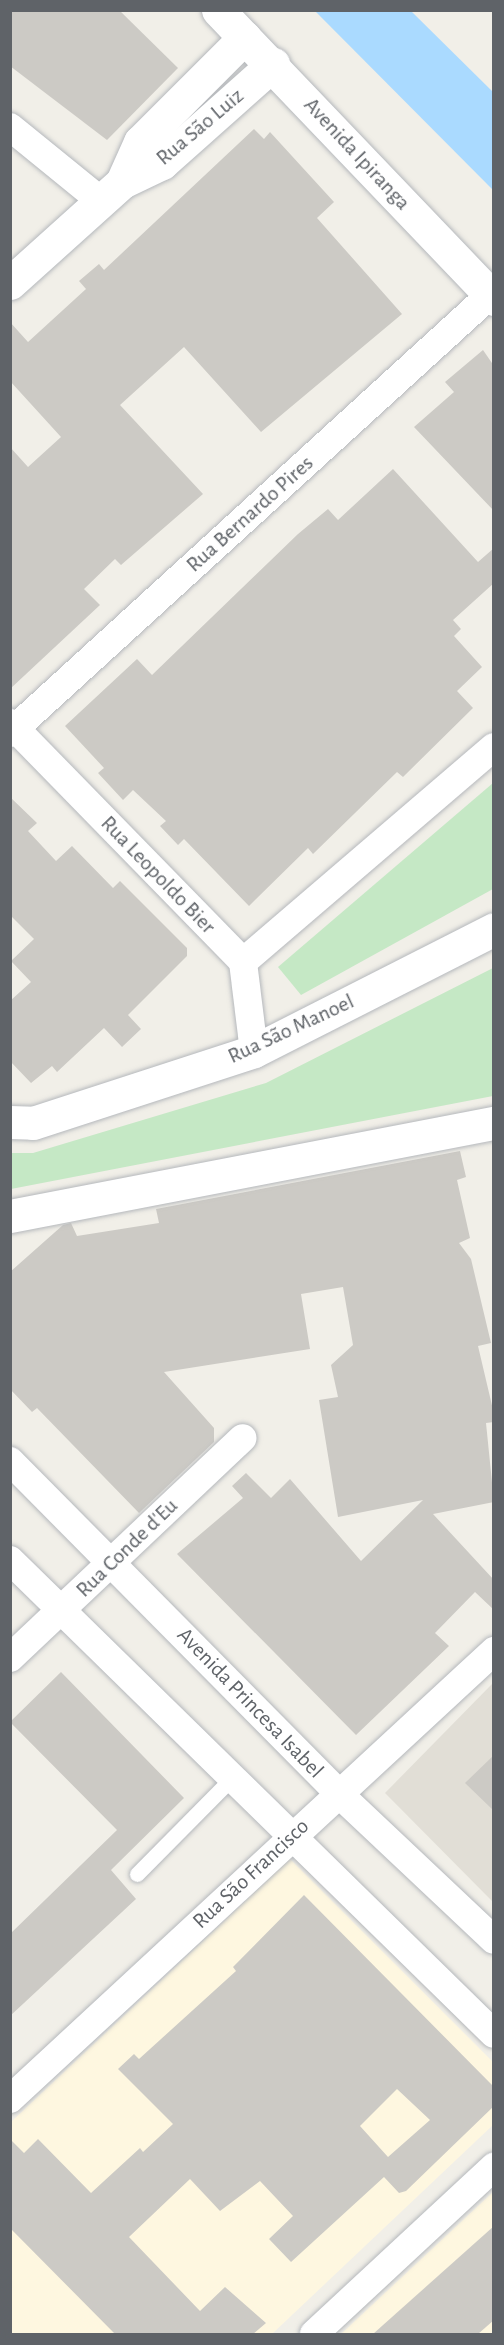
<!DOCTYPE html>
<meta charset="utf-8">
<style>
body{margin:0}
#map{position:relative;width:504px;height:2345px;overflow:hidden;background:#f1efe8;font-family:"Alegreya Sans",sans-serif}
div>[style]{position:absolute}
[style*='--x']{left:calc(var(--x)*1px);top:calc(var(--y)*1px);width:calc(var(--w)*1px);rotate:calc(var(--a)*1deg)}
.commercial>*{inset:0;background:#fef7e0}
.education>*{inset:0;background:#e1ded6}
.green>*{inset:0;background:#c5e8c5}
.water>*{inset:0;background:#aadaff}
.building>*{inset:0;background:#cccac5}
.roads{filter:drop-shadow(0 0 2px #b5b8bc) drop-shadow(0 0 2px #b5b8bc)}
.lane>*{height:15px;margin:-7.5px;padding:0 7.5px;transform-origin:7.5px;border-radius:7.5px;background:#fff}
.street>*{height:28px;margin:-14px;padding:0 14px;transform-origin:14px;border-radius:14px;background:#fff}
.secondary>*{height:33px;margin:-16.5px;padding:0 16.5px;transform-origin:16.5px;border-radius:16.5px;background:#fff}
span{translate:-50% -50%;white-space:nowrap;text-align:center;line-height:1.15;-webkit-text-stroke:4.5px #fff;paint-order:stroke}
.street-label{font-size:22px;color:#5f6368}
.frame{position:absolute;inset:0;border:12px solid #5f6368;pointer-events:none}
</style>
<div id="map">
<div class="commercial">
<div style="clip-path:polygon(290px 1859px,493px 2062px,493px 2125px,272px 2334px,11px 2334px,11px 2122px)"></div>
<div style="clip-path:polygon(493px 2192px,493px 2334px,341px 2334px)"></div>
</div>
<div class="education">
<div style="clip-path:polygon(493px 1683px,493px 1902px,385px 1793px)"></div>
</div>
<div class="green">
<div style="clip-path:polygon(493px 783px,493px 889px,301px 995px,278px 967px)"></div>
<div style="clip-path:polygon(493px 968px,493px 1096px,11px 1189px,11px 1153px,33px 1153px,266px 1083px)"></div>
</div>
<div class="water">
<div style="clip-path:polygon(315px 11px,411px 11px,493px 92px,493px 190px)"></div>
</div>
<div class="building">
<div style="clip-path:polygon(10px 10px,119px 10px,178px 68px,107px 140px,10px 66px)"></div>
<div style="clip-path:polygon(254px 129px,264px 139px,270px 132px,334px 202px,317px 218px,402px 314px,261px 432px,184px 347px,120px 405px,203px 494px,121px 565px,115px 559px,84px 589px,100px 605px,10px 689px,10px 447px,28px 467px,61px 437px,10px 381px,10px 322px,28px 342px,86px 289px,79px 281px,99px 264px,104px 270px)"></div>
<div style="clip-path:polygon(483px 350px,494px 366px,494px 511px,414px 427px,454px 392px,445px 382px)"></div>
<div style="clip-path:polygon(393px 469px,478px 562px,494px 548px,494px 583px,453px 620px,461px 629px,454px 636px,482px 667px,457px 691px,473px 708px,403px 777px,397px 772px,313px 854px,308px 848px,249px 906px,184px 839px,178px 845px,160px 826px,166px 821px,133px 790px,123px 800px,98px 773px,104px 768px,65px 726px,137px 659px,152px 675px,298px 534px,328px 509px,338px 520px)"></div>
<div style="clip-path:polygon(10px 797px,37px 823px,28px 831px,56px 861px,72px 846px,113px 888px,120px 881px,187px 948px,187px 956px,128px 1015px,141px 1029px,122px 1047px,104px 1028px,57px 1072px,52px 1066px,31px 1083px,10px 1061px,10px 1001px,31px 982px,11px 961px,34px 939px,10px 915px)"></div>
<div style="clip-path:polygon(460px 1151px,466px 1177px,457px 1180px,470px 1238px,459px 1243px,471px 1259px,491px 1343px,478px 1346px,494px 1414px,494px 1422px,486px 1423px,494px 1502px,433px 1514px,494px 1580px,494px 1610px,475px 1592px,435px 1633px,449px 1646px,356px 1735px,177px 1554px,243px 1498px,232px 1486px,246px 1473px,271px 1498px,290px 1479px,361px 1561px,423px 1500px,338px 1517px,319px 1400px,338px 1397px,331px 1365px,353px 1345px,343px 1287px,301px 1294px,310px 1349px,164px 1372px,214px 1428px,214px 1442px,139px 1513px,37px 1408px,32px 1412px,10px 1389px,10px 1272px,63px 1225px,71px 1223px,77px 1236px,159px 1223px,156px 1209px)"></div>
<div style="clip-path:polygon(61px 1672px,184px 1798px,111px 1870px,136px 1899px,10px 2016px,10px 1934px,117px 1830px,10px 1722px)"></div>
<div style="clip-path:polygon(494px 1755px,494px 1811px,465px 1783px)"></div>
<div style="clip-path:polygon(evenodd,304px 1895px,494px 2087px,494px 2106px,406px 2191px,399px 2193px,384px 2177px,291px 2262px,269px 2239px,293px 2216px,260px 2181px,220px 2211px,190px 2179px,129px 2237px,200px 2311px,225px 2287px,266px 2323px,253px 2334px,115px 2334px,10px 2228px,10px 2139px,24px 2153px,38px 2139px,91px 2193px,140px 2148px,143px 2152px,173px 2124px,118px 2069px,134px 2054px,139px 2059px,236px 1971px,233px 1967px,304px 1895px,397px 2089px,430px 2120px,388px 2157px,360px 2126px,397px 2089px)"></div>
<div style="clip-path:polygon(494px 2226px,494px 2320px,478px 2334px,373px 2334px)"></div>
</div>
<div class="roads">
<div class="lane">
<div style="--x:137;--y:1874;--w:132;--a:-45.3"></div>
</div>
<div class="street">
<div style="--x:10;--y:127;--w:117;--a:39.1"></div>
<div style="--x:10;--y:723;--w:334;--a:45.7"></div>
<div style="--x:243;--y:962;--w:90;--a:83"></div>
<div style="--x:10;--y:733;--w:650;--a:-42.38"></div>
<div style="--x:243;--y:962;--w:330;--a:-40.6"></div>
<div style="--x:10;--y:1461;--w:467;--a:45.3"></div>
<div style="--x:338;--y:1793;--w:214;--a:43.3"></div>
<div style="--x:10;--y:1560;--w:677;--a:44.4"></div>
<div style="--x:10;--y:1658;--w:320;--a:-43.4"></div>
<div style="--x:10;--y:2099;--w:660;--a:-42.79"></div>
<div style="--x:314;--y:2334;--w:246;--a:-42.9"></div>
</div>
<div class="secondary">
<div style="--x:218;--y:10;--w:400;--a:46.3"></div>
<div style="--x:122;--y:182;--w:44;--a:-65.8"></div>
<div style="--x:140;--y:142;--w:148;--a:-45"></div>
<div style="--x:10;--y:283;--w:151;--a:-42"></div>
<div style="--x:122;--y:182;--w:44;--a:-25.4"></div>
<div style="--x:162;--y:163;--w:149;--a:-41.7"></div>
<div style="--x:10;--y:1122;--w:23;--a:2"></div>
<div style="--x:33;--y:1123;--w:232;--a:-18"></div>
<div style="--x:254;--y:1051;--w:269;--a:-26.9"></div>
<div style="--x:10;--y:1216;--w:493;--a:-10.9"></div>
</div>
</div>
<div class="street-label">
<span style="left:200px;top:127px;rotate:-40deg">Rua São Luiz</span>
<span style="left:357px;top:154px;rotate:47deg">Avenida Ipiranga</span>
<span style="left:250px;top:514px;rotate:-42deg">Rua Bernardo Pires</span>
<span style="left:158px;top:875px;rotate:46deg">Rua Leopoldo Bier</span>
<span style="left:291px;top:1029px;rotate:-25deg">Rua São Manoel</span>
<span style="left:127px;top:1548px;rotate:-44deg">Rua Conde d'Eu</span>
<span style="left:250px;top:1703px;rotate:46deg">Avenida Princesa Isabel</span>
<span style="left:251px;top:1874px;rotate:-43deg">Rua São Francisco</span>
</div>
<div class="frame"></div>
</div>
